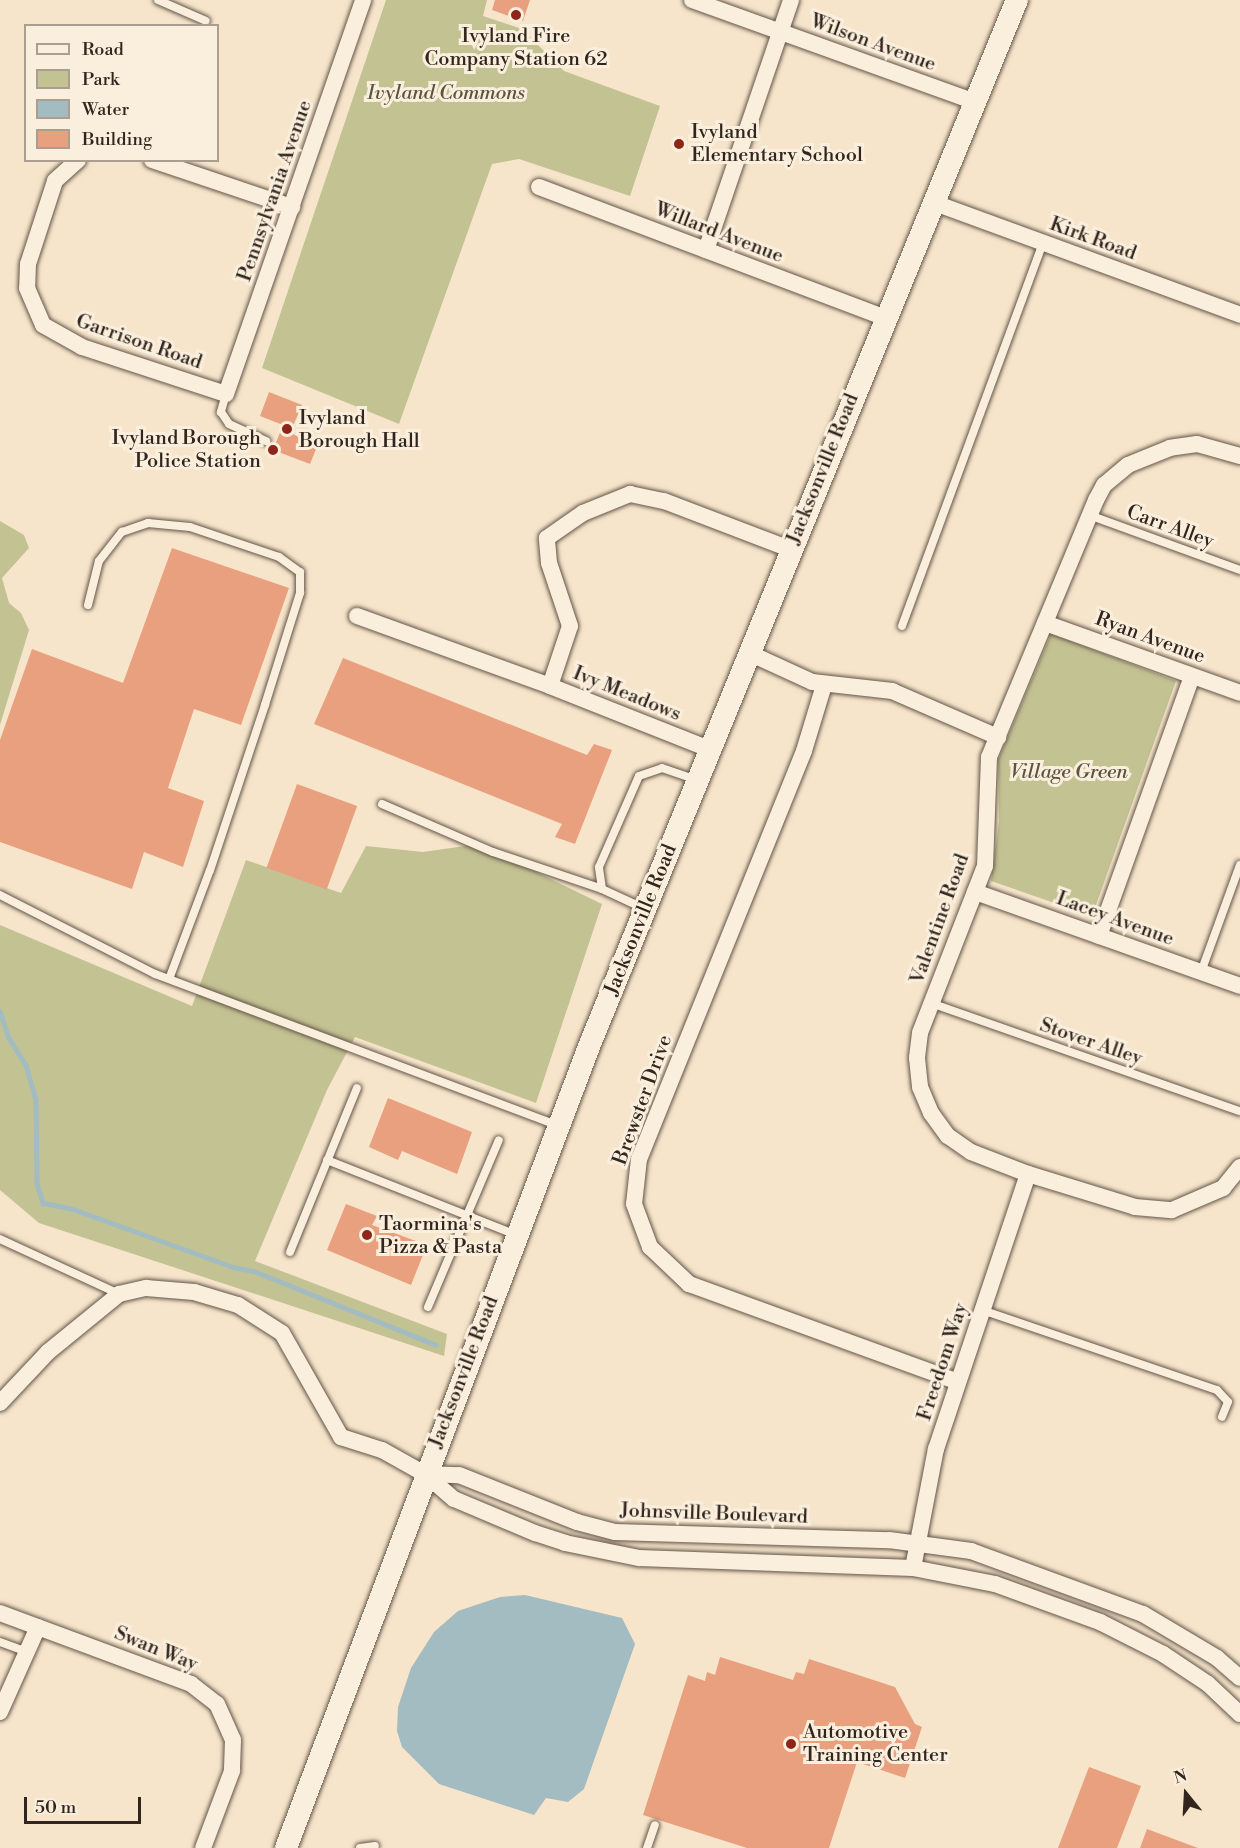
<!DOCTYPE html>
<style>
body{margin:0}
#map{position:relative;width:1240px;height:1848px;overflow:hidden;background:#f7e5cb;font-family:"Libre Bodoni",serif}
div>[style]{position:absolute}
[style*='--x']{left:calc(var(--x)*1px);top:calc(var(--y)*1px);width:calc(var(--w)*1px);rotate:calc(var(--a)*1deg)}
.green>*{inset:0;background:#c3c293}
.water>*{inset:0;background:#a2bcc1}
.stream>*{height:4.5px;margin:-2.25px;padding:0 2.25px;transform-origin:2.25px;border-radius:2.25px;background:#a2bcc1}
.building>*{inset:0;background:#e8a07e;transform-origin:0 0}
.roads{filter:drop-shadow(0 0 2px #625548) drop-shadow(0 0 2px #625548)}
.lane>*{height:8px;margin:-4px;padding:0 4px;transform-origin:4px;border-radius:4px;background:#faeedd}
.street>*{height:16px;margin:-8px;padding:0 8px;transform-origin:8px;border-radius:8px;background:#faeedd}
.secondary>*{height:22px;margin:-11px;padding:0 11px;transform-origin:11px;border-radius:11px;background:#faeedd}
.dots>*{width:16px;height:16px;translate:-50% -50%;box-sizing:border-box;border:3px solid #faeedd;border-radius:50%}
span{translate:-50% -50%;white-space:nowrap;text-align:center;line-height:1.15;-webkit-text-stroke:6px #faeedd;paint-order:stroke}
.poi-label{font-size:20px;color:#31251d}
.left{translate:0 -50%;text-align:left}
.right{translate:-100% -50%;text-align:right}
.street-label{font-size:20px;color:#31251d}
.park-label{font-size:20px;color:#5d5440;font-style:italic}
.legend{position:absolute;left:24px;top:24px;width:195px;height:138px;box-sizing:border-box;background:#faeedd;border:2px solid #aa9e90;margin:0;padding:8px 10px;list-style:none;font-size:18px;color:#31251d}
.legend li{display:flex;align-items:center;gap:12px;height:30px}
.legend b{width:30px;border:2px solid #aa9e90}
.north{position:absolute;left:1156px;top:1764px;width:60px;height:60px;-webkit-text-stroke:4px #faeedd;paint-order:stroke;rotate:342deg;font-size:16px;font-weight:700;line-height:24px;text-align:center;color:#31251d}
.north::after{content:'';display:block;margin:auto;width:21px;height:27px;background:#31251d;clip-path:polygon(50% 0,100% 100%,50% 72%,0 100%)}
.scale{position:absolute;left:24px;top:1797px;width:117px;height:27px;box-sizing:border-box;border:3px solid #31251d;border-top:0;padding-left:8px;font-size:18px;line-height:21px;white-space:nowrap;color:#31251d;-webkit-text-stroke:4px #faeedd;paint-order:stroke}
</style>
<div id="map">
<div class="green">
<div style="clip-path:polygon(386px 0,487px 0,483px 16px,522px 29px,564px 71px,660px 106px,630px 196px,519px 159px,492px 164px,399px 424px,262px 368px)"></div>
<div style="clip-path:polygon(0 521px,24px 535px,29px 548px,2px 578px,9px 603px,21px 613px,29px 630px,0 725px)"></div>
<div style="clip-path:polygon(1051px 634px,1176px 681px,1092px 916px,991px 881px,999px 821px,998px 760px)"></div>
<div style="clip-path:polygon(479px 844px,602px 904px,536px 1103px,355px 1037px,327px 1090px,255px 1261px,447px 1334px,444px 1356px,39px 1223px,0 1190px,0 925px,192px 1006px,246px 860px,341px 893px,366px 846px,423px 852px)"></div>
</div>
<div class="water">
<div style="clip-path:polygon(525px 1595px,622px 1618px,635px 1644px,584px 1789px,568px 1802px,546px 1798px,534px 1815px,439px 1784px,402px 1747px,397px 1731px,398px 1707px,411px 1668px,434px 1632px,458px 1611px,500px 1597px)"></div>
</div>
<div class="stream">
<div style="--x:0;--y:1011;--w:28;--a:72"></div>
<div style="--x:9;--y:1038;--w:32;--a:58"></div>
<div style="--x:26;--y:1065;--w:36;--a:74"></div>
<div style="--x:36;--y:1100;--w:84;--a:89.3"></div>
<div style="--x:37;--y:1184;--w:20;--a:72"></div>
<div style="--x:43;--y:1203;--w:31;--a:11"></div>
<div style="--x:73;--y:1209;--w:170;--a:19.9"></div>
<div style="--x:233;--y:1267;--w:21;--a:11"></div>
<div style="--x:254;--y:1271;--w:196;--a:22.1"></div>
</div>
<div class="building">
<div style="clip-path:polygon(495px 0,530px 0,523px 21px,492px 10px)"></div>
<div style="clip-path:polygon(269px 392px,302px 405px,290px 433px,318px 444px,310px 464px,273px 450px,283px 425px,260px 416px)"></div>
<div style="clip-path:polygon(172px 548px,289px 588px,241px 725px,194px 709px,168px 788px,204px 801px,183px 867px,144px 852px,132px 889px,0 842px,0 740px,32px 649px,123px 683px)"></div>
<div style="clip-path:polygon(343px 658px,587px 755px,594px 744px,612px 750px,575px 844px,555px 837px,562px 824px,314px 724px)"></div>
<div style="left:297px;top:784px;width:64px;height:89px;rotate:20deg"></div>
<div style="clip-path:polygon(388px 1098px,472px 1132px,457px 1174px,402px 1151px,398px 1160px,369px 1147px)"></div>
<div style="clip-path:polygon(346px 1204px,377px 1216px,372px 1225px,427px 1245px,411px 1285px,327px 1250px)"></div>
<div style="clip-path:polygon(720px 1657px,793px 1680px,796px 1672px,804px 1674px,809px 1659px,895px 1687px,915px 1724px,922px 1727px,905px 1778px,857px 1762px,829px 1848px,747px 1848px,643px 1815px,688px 1675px,705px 1681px,707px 1672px,715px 1675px)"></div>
<div style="clip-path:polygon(1089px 1767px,1141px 1786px,1117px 1848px,1058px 1848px)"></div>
<div style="clip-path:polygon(1147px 1829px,1198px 1848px,1140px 1848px)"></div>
</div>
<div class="roads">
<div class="lane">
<div style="--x:158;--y:0;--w:52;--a:23.6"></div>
<div style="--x:226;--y:394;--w:19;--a:106"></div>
<div style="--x:221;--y:412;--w:14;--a:56"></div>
<div style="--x:229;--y:424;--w:41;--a:24.7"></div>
<div style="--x:1089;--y:515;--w:161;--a:20"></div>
<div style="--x:88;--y:605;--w:45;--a:-76"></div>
<div style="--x:99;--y:561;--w:37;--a:-52"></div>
<div style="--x:122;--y:532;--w:28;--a:-19"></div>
<div style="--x:148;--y:523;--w:42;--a:5.4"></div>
<div style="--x:190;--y:527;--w:94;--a:18.6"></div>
<div style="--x:279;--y:557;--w:26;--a:36"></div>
<div style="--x:300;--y:572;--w:21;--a:90"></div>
<div style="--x:300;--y:593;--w:117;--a:107.4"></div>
<div style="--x:265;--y:705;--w:174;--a:108.4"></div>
<div style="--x:210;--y:870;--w:116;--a:110.6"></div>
<div style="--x:902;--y:626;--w:408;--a:-69.8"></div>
<div style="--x:382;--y:804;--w:121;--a:23.4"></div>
<div style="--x:493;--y:852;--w:115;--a:18.7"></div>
<div style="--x:0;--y:895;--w:174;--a:27"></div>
<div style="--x:155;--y:974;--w:432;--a:20.6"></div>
<div style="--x:643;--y:908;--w:45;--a:-155.1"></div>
<div style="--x:602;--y:889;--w:22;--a:-98"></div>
<div style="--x:599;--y:867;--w:99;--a:-66.3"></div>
<div style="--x:639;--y:776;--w:24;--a:-19"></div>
<div style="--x:662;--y:768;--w:37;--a:19"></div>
<div style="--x:1201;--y:972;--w:114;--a:-70"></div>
<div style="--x:931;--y:1003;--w:327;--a:19.3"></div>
<div style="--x:327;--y:1160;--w:203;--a:21.6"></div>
<div style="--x:0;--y:1239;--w:131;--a:24.8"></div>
<div style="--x:290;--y:1252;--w:177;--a:-67.8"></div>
<div style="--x:428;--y:1307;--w:181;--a:-67"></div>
<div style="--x:982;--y:1310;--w:248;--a:18.8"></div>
<div style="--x:1217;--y:1390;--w:16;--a:47"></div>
<div style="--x:1228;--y:1402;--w:16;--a:112"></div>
<div style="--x:0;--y:1642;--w:29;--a:20"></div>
<div style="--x:360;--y:1848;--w:15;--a:-8"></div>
<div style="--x:647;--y:1848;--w:24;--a:-71"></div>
</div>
<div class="street">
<div style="--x:692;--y:0;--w:299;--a:19.8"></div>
<div style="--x:78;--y:160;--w:31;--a:138"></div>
<div style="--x:55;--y:181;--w:87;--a:108"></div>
<div style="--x:28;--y:264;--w:24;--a:92"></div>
<div style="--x:27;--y:288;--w:40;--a:66.6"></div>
<div style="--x:43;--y:325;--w:45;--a:29.4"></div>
<div style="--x:82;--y:347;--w:151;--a:18.1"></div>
<div style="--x:226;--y:394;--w:417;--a:-70.8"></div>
<div style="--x:152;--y:160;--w:148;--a:18.6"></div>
<div style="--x:539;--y:187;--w:370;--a:20.7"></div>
<div style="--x:932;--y:202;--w:328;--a:20.1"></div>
<div style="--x:706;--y:250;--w:264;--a:-71.2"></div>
<div style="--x:1240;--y:456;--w:45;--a:-164.4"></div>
<div style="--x:1197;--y:444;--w:27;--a:172"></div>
<div style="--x:1170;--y:448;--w:45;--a:158"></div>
<div style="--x:1128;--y:465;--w:31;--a:140"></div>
<div style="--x:1104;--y:485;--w:17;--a:118"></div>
<div style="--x:1096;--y:500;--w:278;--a:112.6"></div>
<div style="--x:989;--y:757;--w:109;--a:92.1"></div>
<div style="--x:985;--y:866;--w:179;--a:111.3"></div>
<div style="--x:920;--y:1033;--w:25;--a:97"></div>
<div style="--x:917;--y:1058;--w:29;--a:84"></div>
<div style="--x:920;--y:1087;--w:28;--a:67"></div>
<div style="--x:931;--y:1113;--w:29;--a:54"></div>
<div style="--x:948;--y:1136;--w:28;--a:35"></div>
<div style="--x:971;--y:1152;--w:61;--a:21.1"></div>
<div style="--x:1028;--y:1174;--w:112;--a:17.1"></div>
<div style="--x:1135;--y:1207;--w:37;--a:5"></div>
<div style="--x:1172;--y:1210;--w:56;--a:-23.3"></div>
<div style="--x:1223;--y:1188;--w:27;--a:-51"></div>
<div style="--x:357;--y:616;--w:205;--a:19.9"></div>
<div style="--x:1045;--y:623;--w:207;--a:19.7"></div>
<div style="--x:749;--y:653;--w:69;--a:24.7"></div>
<div style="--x:812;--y:682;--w:81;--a:6.4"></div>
<div style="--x:892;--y:691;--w:116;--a:23.5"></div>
<div style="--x:824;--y:685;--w:69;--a:106.9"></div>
<div style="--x:804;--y:751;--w:440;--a:112"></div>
<div style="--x:639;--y:1159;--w:45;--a:96.3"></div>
<div style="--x:634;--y:1204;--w:46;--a:69.6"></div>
<div style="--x:650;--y:1247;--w:54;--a:43.5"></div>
<div style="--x:689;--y:1284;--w:286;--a:20"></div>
<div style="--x:709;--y:749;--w:171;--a:-158.4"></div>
<div style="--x:550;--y:686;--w:63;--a:-71.6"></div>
<div style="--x:570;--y:626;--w:66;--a:-108.4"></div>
<div style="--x:549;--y:563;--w:25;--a:-95"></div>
<div style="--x:547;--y:538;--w:44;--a:-34.8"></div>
<div style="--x:583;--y:513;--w:51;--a:-22"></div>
<div style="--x:630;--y:494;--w:35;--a:12"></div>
<div style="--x:664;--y:501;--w:135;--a:20.9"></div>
<div style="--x:975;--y:892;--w:281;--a:19.5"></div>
<div style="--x:1099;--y:936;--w:276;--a:-70.3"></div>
<div style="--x:0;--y:1403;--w:70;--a:-46.7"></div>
<div style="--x:48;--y:1352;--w:92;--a:-39.2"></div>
<div style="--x:119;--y:1294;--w:28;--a:-13"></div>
<div style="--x:146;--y:1288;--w:48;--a:4.8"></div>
<div style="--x:194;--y:1292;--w:46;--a:16.5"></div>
<div style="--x:238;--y:1305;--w:52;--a:32.5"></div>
<div style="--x:282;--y:1333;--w:120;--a:60.4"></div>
<div style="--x:341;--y:1437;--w:43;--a:17.6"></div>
<div style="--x:382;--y:1450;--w:49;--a:29.2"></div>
<div style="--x:425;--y:1474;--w:38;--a:41"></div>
<div style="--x:454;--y:1499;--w:88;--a:22.8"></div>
<div style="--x:535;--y:1533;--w:32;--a:18"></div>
<div style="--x:565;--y:1543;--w:76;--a:11.5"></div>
<div style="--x:639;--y:1558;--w:274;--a:2.1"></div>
<div style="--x:913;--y:1568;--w:84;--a:11"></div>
<div style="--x:995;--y:1584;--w:112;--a:19.9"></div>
<div style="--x:1100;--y:1622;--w:71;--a:26.9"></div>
<div style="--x:1163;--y:1654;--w:54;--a:33.7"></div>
<div style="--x:1208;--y:1684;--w:44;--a:43.2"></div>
<div style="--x:425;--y:1474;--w:34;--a:2"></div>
<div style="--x:459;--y:1475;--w:127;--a:21.7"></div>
<div style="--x:577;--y:1522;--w:39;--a:15"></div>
<div style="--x:615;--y:1532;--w:274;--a:1.7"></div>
<div style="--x:889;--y:1540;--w:83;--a:7.6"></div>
<div style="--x:971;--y:1551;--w:183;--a:20.1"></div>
<div style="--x:1143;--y:1614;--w:86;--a:30.7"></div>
<div style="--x:1217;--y:1658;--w:30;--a:41"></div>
<div style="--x:913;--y:1568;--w:121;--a:-79.1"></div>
<div style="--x:936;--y:1449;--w:290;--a:-71.5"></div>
<div style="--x:0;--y:1613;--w:204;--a:20.4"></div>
<div style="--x:191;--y:1684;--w:33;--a:38"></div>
<div style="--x:217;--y:1704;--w:39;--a:66"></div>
<div style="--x:233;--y:1740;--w:31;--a:92"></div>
<div style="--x:232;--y:1771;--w:82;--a:110.6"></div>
<div style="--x:0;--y:1712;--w:93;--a:-65.9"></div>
</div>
<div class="secondary">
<div style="--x:286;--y:1848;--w:860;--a:-69.29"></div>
<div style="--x:590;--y:1044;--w:1128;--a:-67.76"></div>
</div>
</div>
<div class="dots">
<div style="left:516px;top:15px;background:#8f2418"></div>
<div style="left:679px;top:144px;background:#8f2418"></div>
<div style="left:287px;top:429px;background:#8f2418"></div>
<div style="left:273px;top:450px;background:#8f2418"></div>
<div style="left:367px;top:1235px;background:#8f2418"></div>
<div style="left:791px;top:1744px;background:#8f2418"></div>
</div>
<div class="poi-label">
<span style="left:516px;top:48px">Ivyland Fire<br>Company Station 62</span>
<span class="left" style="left:691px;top:144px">Ivyland<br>Elementary School</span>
<span class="left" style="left:299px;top:430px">Ivyland<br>Borough Hall</span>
<span class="right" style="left:261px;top:450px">Ivyland Borough<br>Police Station</span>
<span class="left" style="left:379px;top:1236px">Taormina's<br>Pizza &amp; Pasta</span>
<span class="left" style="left:803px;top:1744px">Automotive<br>Training Center</span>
</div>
<div class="street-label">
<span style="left:873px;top:43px;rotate:20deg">Wilson Avenue</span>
<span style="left:275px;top:191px;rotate:-71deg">Pennsylvania Avenue</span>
<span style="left:719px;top:233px;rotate:21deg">Willard Avenue</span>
<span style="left:1093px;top:239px;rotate:20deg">Kirk Road</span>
<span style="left:139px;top:342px;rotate:19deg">Garrison Road</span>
<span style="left:823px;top:469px;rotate:-68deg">Jacksonville Road</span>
<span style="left:1170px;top:527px;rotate:20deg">Carr Alley</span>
<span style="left:1150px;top:638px;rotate:20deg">Ryan Avenue</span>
<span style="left:627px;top:694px;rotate:22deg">Ivy Meadows</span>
<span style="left:940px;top:919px;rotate:-70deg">Valentine Road</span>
<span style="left:1115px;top:919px;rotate:20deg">Lacey Avenue</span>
<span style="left:641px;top:920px;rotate:-68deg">Jacksonville Road</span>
<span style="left:1091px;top:1042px;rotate:19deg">Stover Alley</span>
<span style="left:643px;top:1100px;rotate:-70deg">Brewster Drive</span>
<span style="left:943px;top:1362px;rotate:-72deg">Freedom Way</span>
<span style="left:464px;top:1372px;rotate:-69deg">Jacksonville Road</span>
<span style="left:714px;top:1514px;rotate:2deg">Johnsville Boulevard</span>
<span style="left:156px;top:1649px;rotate:22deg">Swan Way</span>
</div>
<div class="park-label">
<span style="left:446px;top:93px">Ivyland Commons</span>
<span style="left:1069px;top:772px">Village Green</span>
</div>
<ul class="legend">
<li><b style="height:8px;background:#faeedd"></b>Road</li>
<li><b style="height:16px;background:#c3c293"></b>Park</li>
<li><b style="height:16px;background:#a2bcc1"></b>Water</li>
<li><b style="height:16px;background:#e8a07e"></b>Building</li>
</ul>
<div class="north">N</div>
<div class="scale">50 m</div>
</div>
